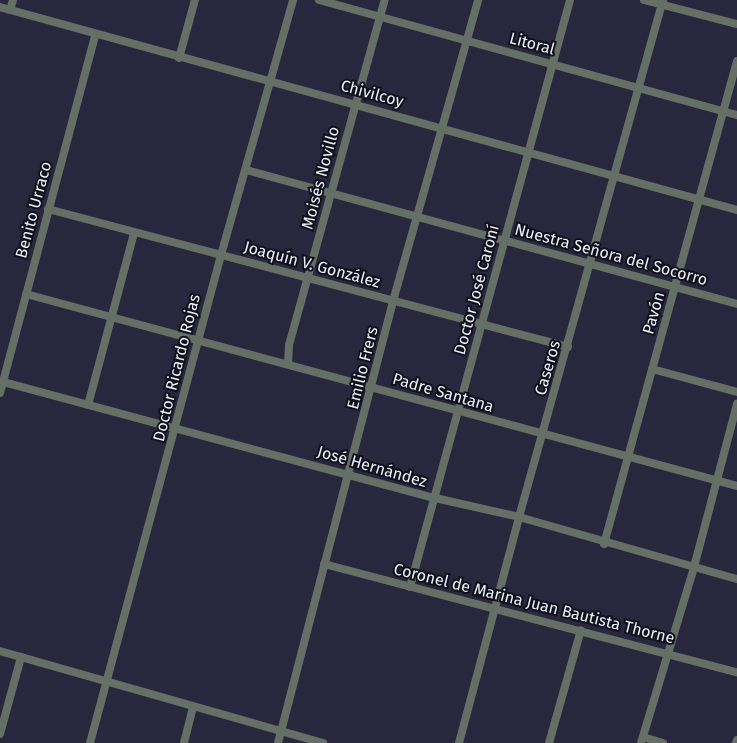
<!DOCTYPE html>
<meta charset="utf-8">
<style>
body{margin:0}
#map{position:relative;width:737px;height:743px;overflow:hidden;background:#28273e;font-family:"Fira Sans",sans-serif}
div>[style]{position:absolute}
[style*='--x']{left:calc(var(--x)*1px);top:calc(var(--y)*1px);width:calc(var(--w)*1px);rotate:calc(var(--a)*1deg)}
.street>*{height:8px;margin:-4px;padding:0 4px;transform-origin:4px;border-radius:4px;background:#656f66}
span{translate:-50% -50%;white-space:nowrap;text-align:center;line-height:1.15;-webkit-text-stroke:4px #11111b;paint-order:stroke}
.street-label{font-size:16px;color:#eeeffe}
</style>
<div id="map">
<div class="street">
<div style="--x:319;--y:0;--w:434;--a:15.4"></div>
<div style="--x:644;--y:0;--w:96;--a:14.5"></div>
<div style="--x:0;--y:7;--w:764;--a:15.4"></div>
<div style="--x:10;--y:10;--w:10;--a:-73"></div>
<div style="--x:179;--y:58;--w:60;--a:-74.6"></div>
<div style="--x:246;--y:170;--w:509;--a:15.26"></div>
<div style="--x:48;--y:209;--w:538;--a:14.86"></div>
<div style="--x:26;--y:294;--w:736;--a:15.11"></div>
<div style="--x:288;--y:364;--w:19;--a:-87"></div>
<div style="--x:289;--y:345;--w:358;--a:-74.5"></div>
<div style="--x:652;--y:369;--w:88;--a:15.1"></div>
<div style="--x:0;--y:381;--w:450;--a:15.1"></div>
<div style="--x:435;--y:498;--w:86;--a:12.7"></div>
<div style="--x:519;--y:517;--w:227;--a:15.9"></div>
<div style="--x:0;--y:393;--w:370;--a:-75.1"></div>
<div style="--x:88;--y:405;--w:178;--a:-75"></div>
<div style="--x:604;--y:544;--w:501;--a:-74.6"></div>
<div style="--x:324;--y:564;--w:427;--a:14.7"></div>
<div style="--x:410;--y:587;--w:608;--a:-74.75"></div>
<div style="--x:0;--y:651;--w:336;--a:15.9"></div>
<div style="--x:0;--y:734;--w:80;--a:-74.7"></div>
<div style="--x:643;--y:737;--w:21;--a:17"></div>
<div style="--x:90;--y:743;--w:505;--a:-74.97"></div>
<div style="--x:221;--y:255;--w:265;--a:-74.2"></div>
<div style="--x:184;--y:743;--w:37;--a:-76"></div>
<div style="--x:278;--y:743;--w:457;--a:-75.4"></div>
<div style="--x:393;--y:301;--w:313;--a:-74.2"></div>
<div style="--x:459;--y:743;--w:234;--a:-75.1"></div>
<div style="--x:519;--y:517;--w:537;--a:-74.44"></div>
<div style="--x:549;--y:743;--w:117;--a:-74.2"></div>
<div style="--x:641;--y:743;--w:184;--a:-73.2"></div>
<div style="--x:694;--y:567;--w:169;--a:-75.2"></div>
<div style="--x:736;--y:743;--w:3;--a:-72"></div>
</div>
<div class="street-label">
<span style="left:532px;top:44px;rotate:15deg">Litoral</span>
<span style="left:372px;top:94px;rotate:15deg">Chivilcoy</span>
<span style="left:321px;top:178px;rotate:-75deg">Moisés Novillo</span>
<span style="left:34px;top:210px;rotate:-75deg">Benito Urraco</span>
<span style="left:611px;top:255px;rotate:15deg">Nuestra Señora del Socorro</span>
<span style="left:312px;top:265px;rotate:15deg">Joaquín V. González</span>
<span style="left:477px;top:290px;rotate:-75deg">Doctor José Caroní</span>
<span style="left:654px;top:313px;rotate:-74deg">Pavón</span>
<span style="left:177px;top:368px;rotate:-76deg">Doctor Ricardo Rojas</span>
<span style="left:363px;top:368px;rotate:-76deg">Emilio Frers</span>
<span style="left:548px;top:368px;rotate:-74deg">Caseros</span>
<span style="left:443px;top:393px;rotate:16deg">Padre Santana</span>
<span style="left:372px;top:467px;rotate:16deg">José Hernández</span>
<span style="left:534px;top:604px;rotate:14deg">Coronel de Marina Juan Bautista Thorne</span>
</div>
</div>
